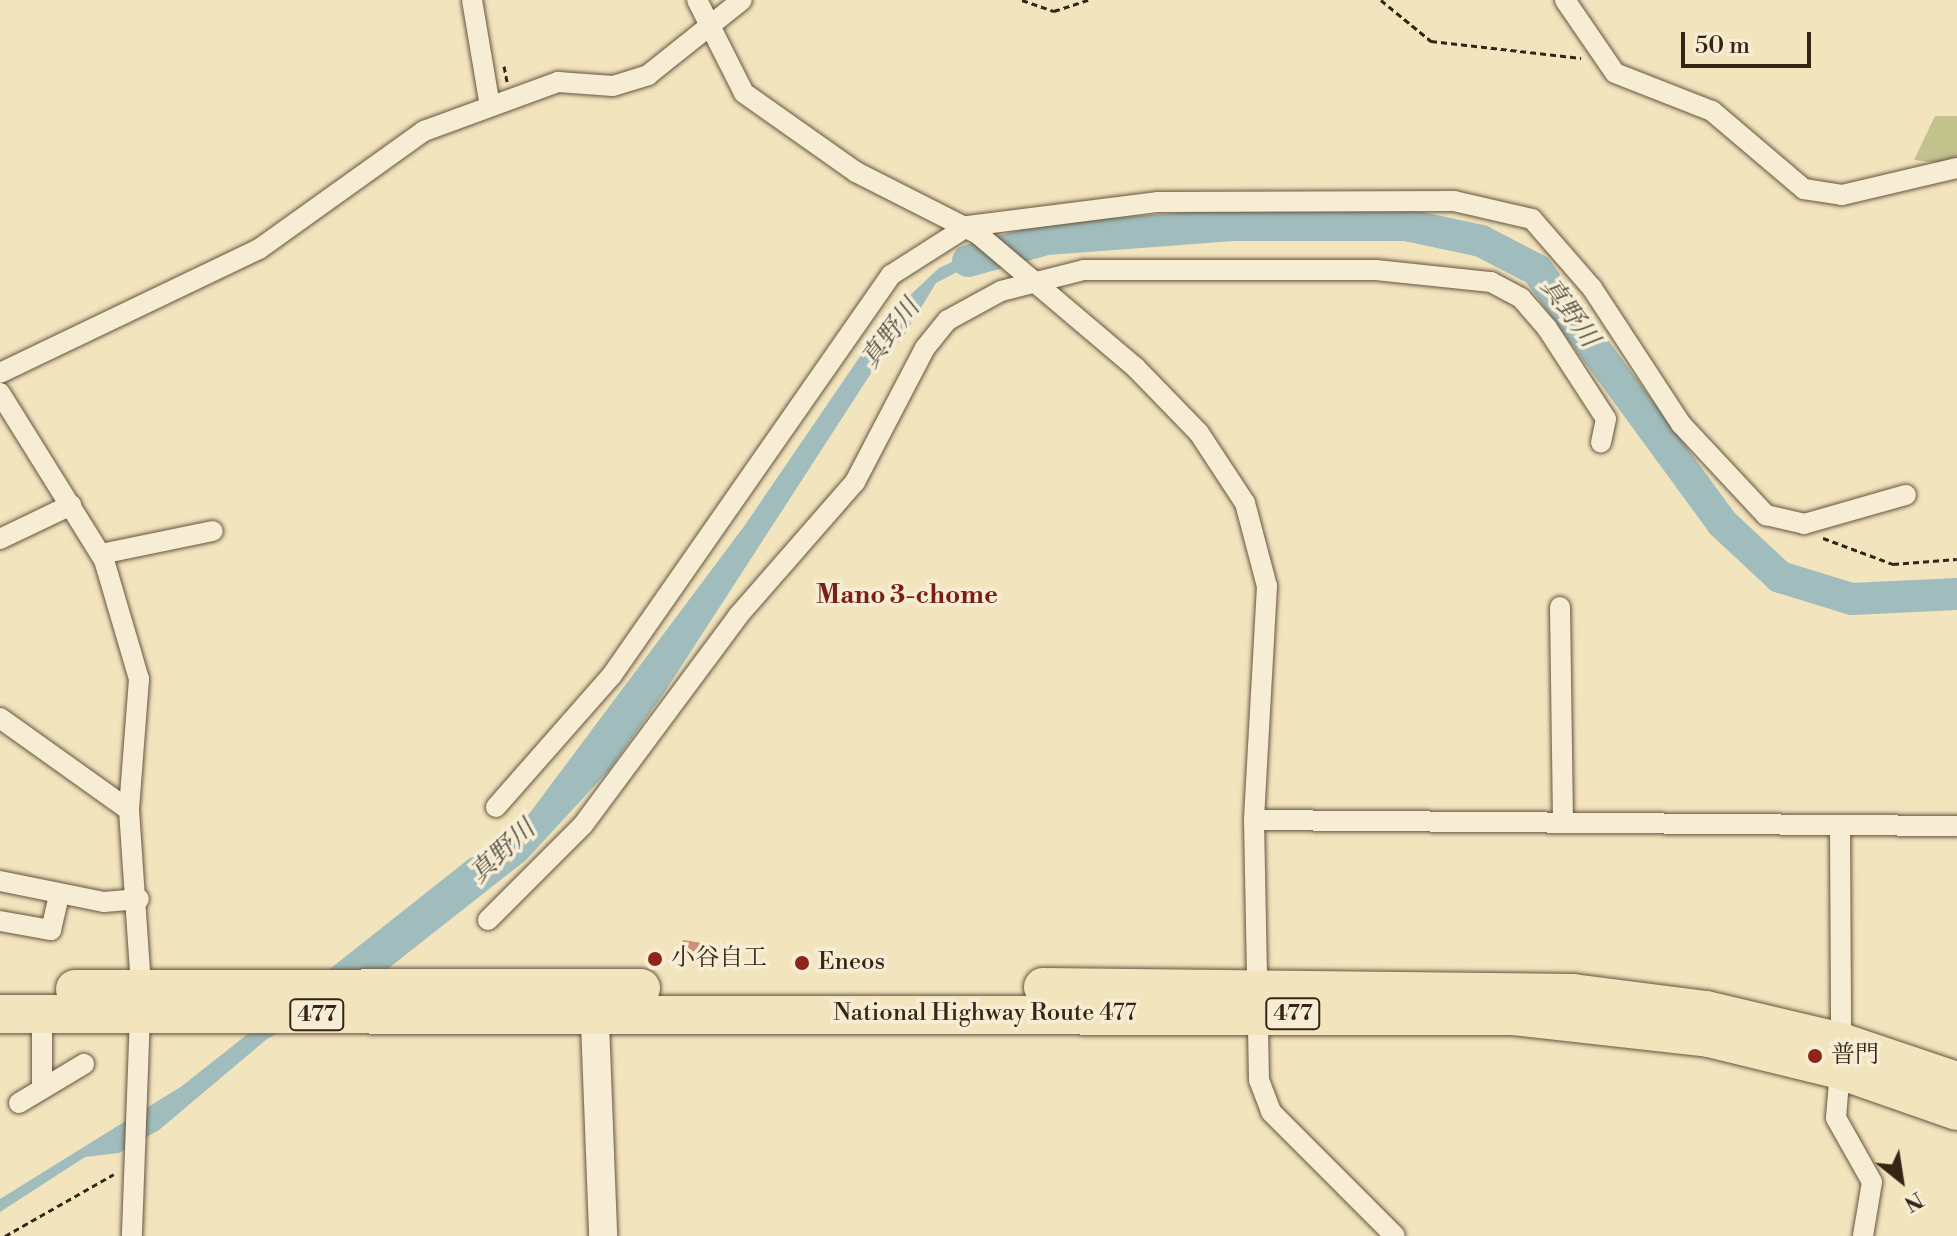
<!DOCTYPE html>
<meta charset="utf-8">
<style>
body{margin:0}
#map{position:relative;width:1957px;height:1236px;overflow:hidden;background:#f2e4bd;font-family:"Libre Bodoni","Noto Serif JP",serif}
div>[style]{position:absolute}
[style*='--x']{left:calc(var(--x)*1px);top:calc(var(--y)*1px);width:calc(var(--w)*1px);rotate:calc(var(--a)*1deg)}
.green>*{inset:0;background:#c2c28c}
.water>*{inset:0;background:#a0bcbc}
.river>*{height:32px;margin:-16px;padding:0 16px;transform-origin:16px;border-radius:16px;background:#a0bcbc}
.building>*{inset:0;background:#d38c78;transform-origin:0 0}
.path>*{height:3px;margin-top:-1.5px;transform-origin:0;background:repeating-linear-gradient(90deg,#372415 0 6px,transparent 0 10px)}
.roads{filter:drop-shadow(0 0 2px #66543f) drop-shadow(0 0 2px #66543f)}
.street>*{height:20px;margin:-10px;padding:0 10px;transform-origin:10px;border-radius:10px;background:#f7edd4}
.secondary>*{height:28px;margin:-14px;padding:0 14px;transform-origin:14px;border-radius:14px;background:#f7edd4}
.highway>*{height:38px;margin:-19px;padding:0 19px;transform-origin:19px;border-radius:19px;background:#f2e4bd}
.dots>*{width:22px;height:22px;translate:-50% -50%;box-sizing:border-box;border:4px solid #f7edd4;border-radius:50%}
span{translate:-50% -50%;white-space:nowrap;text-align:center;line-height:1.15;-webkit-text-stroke:7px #f7edd4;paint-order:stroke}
.shield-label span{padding:2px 6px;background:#f7edd4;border:2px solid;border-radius:6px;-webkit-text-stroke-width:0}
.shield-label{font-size:22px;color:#372415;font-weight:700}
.poi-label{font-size:24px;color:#372415}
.left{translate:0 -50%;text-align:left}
.street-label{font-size:24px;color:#372415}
.water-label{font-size:26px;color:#565247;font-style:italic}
.neighbourhood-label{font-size:26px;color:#7a1f14;font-weight:700}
.north{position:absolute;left:1861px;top:1140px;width:80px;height:80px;-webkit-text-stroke:6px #f7edd4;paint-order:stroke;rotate:150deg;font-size:22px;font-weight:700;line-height:32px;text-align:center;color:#372415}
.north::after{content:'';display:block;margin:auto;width:28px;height:36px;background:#372415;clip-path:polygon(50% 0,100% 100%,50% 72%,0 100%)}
.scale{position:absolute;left:1681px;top:32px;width:130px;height:36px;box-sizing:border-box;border:4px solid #372415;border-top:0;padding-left:10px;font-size:24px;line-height:28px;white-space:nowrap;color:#372415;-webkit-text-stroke:6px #f7edd4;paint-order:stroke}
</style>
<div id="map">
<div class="green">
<div style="clip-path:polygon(1935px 116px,1957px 116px,1957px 165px,1914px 160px)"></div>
</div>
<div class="water">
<div style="clip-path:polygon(980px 249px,988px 256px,936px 283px,900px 342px,890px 344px,662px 696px,609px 770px,526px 860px,366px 986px,267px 1039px,159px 1130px,119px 1153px,85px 1157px,0 1212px,0 1199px,182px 1086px,470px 858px,494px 853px,514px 834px,745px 525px,887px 317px,939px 268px)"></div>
</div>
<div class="river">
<div style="--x:968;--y:261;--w:82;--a:-15.6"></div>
<div style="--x:1047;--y:239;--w:186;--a:-4.3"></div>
<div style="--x:1232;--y:225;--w:174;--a:0"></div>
<div style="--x:1406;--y:225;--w:77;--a:12"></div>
<div style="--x:1481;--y:241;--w:63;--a:27.4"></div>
<div style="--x:1537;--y:270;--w:313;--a:53.8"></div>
<div style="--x:1722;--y:523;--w:79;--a:43"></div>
<div style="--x:1780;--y:577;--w:75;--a:17"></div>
<div style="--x:1852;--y:599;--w:105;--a:-2.7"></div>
</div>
<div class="building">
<div style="left:683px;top:940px;width:18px;height:14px;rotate:9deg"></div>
</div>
<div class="path">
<div style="--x:1022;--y:0;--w:34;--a:19"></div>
<div style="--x:1054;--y:11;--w:36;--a:-18"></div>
<div style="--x:1381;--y:0;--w:65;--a:39.4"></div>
<div style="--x:1431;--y:41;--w:151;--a:6.5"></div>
<div style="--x:504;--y:66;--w:16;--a:79"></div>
<div style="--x:1823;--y:538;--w:75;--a:20.4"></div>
<div style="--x:1893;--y:564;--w:64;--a:-4.5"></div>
<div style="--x:5;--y:1236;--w:125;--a:-29.6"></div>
</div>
<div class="roads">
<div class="street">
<div style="--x:472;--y:0;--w:108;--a:80.4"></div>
<div style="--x:697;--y:0;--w:104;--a:63.2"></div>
<div style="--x:744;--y:93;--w:137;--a:35.2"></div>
<div style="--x:856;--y:172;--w:137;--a:26.9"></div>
<div style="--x:978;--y:234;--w:206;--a:40.3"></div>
<div style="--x:1135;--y:367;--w:92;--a:45.9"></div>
<div style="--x:1199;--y:433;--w:84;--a:56.7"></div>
<div style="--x:1245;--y:503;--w:86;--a:75.2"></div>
<div style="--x:1267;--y:586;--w:234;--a:93.2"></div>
<div style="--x:1254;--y:820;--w:260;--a:88.9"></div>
<div style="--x:1259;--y:1080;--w:34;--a:69"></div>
<div style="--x:1271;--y:1112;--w:175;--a:45"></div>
<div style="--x:1565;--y:0;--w:88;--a:55.6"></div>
<div style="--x:1615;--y:73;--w:104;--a:21.4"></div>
<div style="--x:1712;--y:111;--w:121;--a:40.3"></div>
<div style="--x:1804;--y:189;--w:38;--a:9"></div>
<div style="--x:1842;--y:195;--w:118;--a:-13.2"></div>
<div style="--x:0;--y:373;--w:287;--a:-25.6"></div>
<div style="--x:259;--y:249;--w:203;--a:-35.6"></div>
<div style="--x:424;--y:131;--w:143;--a:-20.1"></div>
<div style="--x:558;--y:82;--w:55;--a:4.2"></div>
<div style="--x:613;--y:86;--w:37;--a:-17"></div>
<div style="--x:648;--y:75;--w:120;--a:-38.6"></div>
<div style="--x:0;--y:393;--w:197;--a:58.1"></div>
<div style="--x:104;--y:560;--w:124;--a:73.6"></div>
<div style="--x:139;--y:679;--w:131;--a:94.4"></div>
<div style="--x:129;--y:810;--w:177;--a:86.1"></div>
<div style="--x:141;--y:987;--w:249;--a:92.1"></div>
<div style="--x:0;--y:539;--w:79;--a:-25.6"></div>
<div style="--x:101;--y:554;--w:114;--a:-11.6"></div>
<div style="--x:1560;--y:607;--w:215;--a:89.2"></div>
<div style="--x:0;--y:718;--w:158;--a:35.5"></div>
<div style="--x:496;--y:807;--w:176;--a:-48.7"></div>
<div style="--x:612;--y:675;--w:488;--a:-55.1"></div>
<div style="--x:891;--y:275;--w:91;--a:-32.5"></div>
<div style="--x:968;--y:226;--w:192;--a:-7.2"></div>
<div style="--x:1158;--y:202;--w:296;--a:-0.2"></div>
<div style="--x:1454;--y:201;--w:80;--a:13"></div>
<div style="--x:1532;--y:219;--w:91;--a:49"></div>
<div style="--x:1592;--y:288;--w:163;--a:56.8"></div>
<div style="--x:1681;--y:424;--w:125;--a:47"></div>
<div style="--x:1766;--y:515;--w:39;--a:13"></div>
<div style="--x:1804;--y:524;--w:106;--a:-15.9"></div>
<div style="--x:1254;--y:820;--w:703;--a:0.49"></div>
<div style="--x:1840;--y:826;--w:216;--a:89.7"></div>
<div style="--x:0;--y:881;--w:106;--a:11.4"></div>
<div style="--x:104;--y:902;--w:35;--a:-5"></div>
<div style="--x:488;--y:920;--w:134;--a:-45"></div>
<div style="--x:583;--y:825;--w:260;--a:-53.4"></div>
<div style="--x:738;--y:616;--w:178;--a:-48.9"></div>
<div style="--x:855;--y:482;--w:151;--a:-62.4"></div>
<div style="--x:925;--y:348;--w:36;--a:-51"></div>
<div style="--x:948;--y:320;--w:60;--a:-28.7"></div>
<div style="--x:1001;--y:291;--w:86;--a:-14.2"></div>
<div style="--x:1084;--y:270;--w:292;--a:0"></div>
<div style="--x:1376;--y:270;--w:116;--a:6"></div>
<div style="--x:1491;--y:282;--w:34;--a:28"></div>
<div style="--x:1521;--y:298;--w:40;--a:49"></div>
<div style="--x:1547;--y:328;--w:108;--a:57"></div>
<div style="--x:1606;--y:419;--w:24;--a:102"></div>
<div style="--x:0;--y:921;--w:52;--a:10"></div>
<div style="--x:51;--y:930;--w:37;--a:-77"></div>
<div style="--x:1840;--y:1070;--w:48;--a:94.8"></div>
<div style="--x:1836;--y:1118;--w:73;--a:60.6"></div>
<div style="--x:1872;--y:1182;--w:55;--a:99.5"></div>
<div style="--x:42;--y:1089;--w:75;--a:-90"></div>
<div style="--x:19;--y:1103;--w:76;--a:-31"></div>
</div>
<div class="secondary">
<div style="--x:594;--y:997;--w:239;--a:87.8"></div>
</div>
<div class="highway">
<div style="--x:1043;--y:987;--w:530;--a:0.65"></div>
<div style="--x:1573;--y:993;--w:134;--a:7.3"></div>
<div style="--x:1706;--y:1010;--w:139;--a:13.3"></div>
<div style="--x:1841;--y:1042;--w:122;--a:18.6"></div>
<div style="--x:75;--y:989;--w:566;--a:-0.1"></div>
<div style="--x:0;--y:1014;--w:1514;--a:0.08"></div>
<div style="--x:1514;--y:1016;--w:196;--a:6.4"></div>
<div style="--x:1709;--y:1038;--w:135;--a:13.7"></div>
<div style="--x:1840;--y:1070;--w:124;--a:19.3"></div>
</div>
</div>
<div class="dots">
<div style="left:655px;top:959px;background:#8f2418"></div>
<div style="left:802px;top:963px;background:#8f2418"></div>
<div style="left:1815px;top:1056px;background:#8f2418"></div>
</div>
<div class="shield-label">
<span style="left:1293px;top:1014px">477</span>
<span style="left:317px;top:1015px">477</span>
</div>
<div class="poi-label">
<span class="left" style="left:671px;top:959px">小谷自工</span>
<span class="left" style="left:818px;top:963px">Eneos</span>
<span class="left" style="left:1831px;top:1056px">普門</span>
</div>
<div class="street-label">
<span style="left:985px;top:1014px">National Highway Route 477</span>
</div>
<div class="water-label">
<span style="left:1569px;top:313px;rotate:54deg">真野川</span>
<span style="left:891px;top:334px;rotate:-53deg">真野川</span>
<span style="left:503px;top:852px;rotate:-43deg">真野川</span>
</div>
<div class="neighbourhood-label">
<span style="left:907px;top:596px">Mano 3-chome</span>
</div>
<div class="north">N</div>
<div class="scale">50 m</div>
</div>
